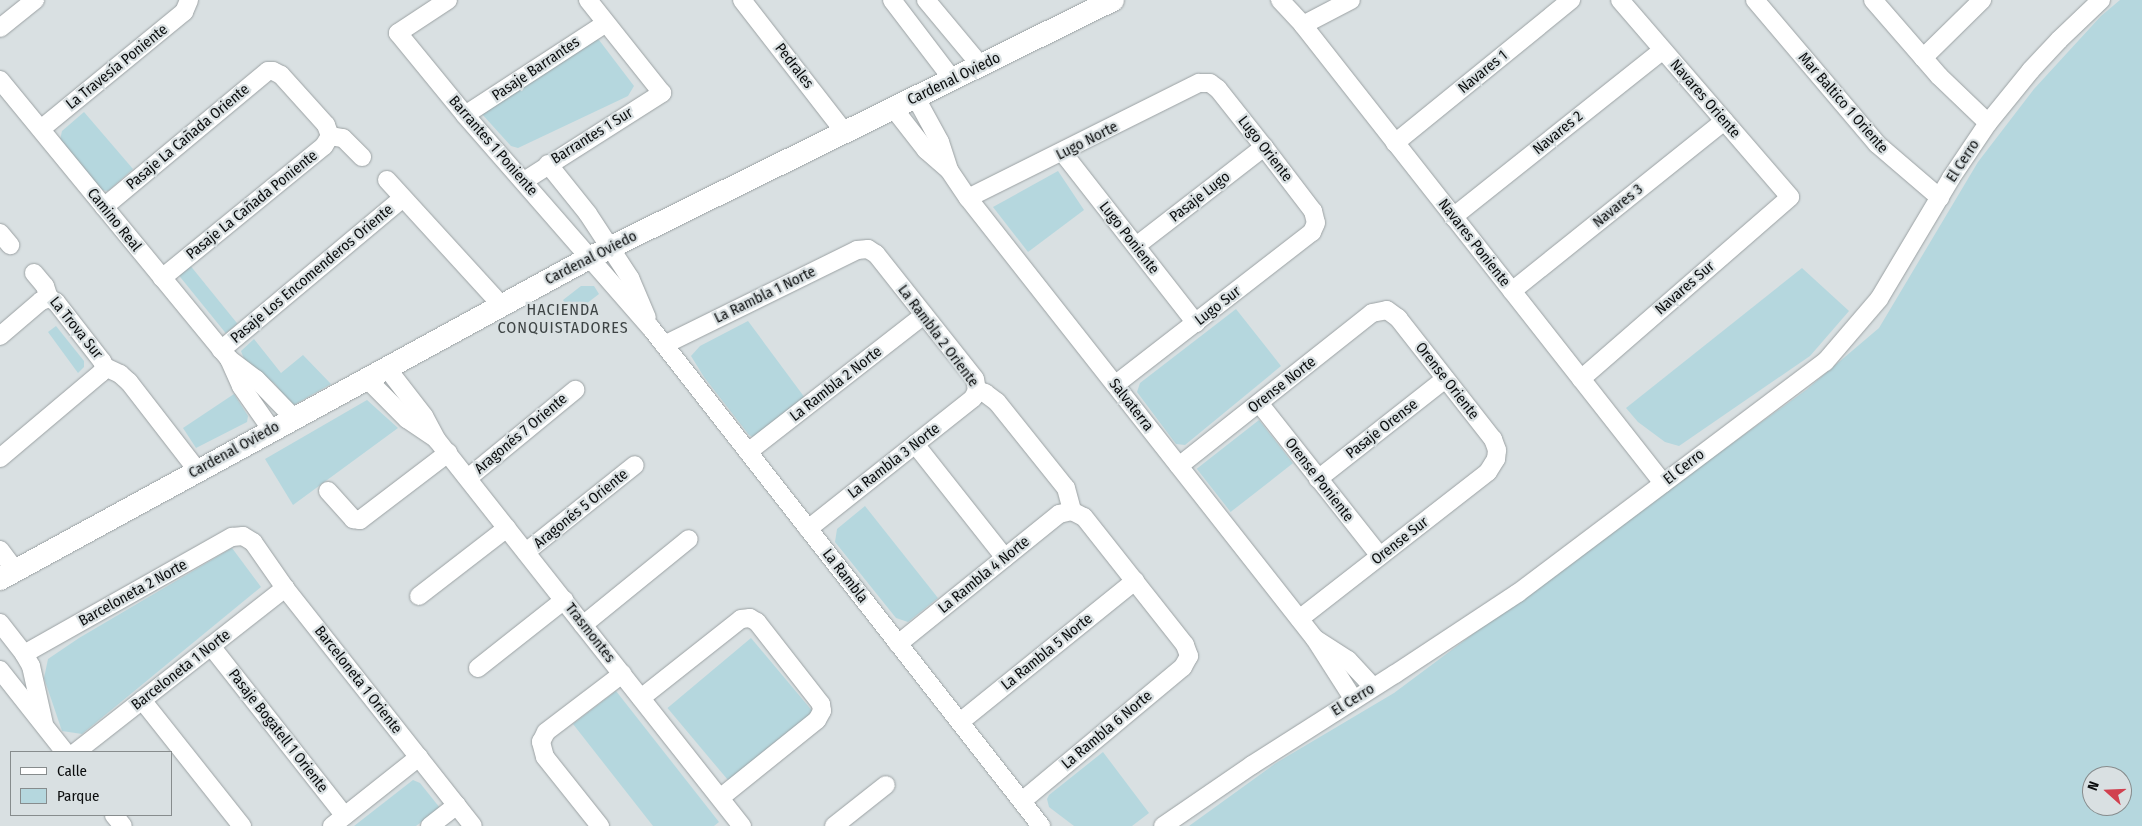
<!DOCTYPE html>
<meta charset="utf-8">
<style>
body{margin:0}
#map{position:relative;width:2142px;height:826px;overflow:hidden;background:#d9e0e2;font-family:"Fira Sans Condensed",sans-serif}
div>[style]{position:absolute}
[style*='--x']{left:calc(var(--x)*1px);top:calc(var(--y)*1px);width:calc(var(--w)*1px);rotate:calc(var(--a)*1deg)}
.green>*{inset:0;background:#b5d7de;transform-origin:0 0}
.roads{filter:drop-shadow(0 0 1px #9ba1a3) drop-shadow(0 0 1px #9ba1a3)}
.minor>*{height:18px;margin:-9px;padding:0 9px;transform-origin:9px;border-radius:9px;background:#fff}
.tertiary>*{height:22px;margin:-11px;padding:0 11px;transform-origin:11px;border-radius:11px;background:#fff}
span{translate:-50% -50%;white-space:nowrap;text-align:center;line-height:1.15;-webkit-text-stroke:4.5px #d9e0e2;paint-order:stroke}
.street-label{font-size:15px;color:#0b0d0e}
.neighbourhood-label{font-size:16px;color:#3e4445;letter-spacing:1px}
.legend{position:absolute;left:10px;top:751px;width:162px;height:65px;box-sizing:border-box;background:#d9e0e2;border:1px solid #878c8d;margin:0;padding:6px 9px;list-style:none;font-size:15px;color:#0b0d0e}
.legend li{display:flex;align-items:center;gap:10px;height:25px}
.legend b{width:25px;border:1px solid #878c8d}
.north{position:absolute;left:2082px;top:766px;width:50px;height:50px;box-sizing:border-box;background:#d9e0e2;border:1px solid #878c8d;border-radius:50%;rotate:290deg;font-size:14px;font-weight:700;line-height:20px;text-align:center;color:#0b0d0e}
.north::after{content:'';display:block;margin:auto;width:18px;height:22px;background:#d1414f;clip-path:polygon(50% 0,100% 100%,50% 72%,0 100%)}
</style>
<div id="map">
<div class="green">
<div style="clip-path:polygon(evenodd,2120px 0,2142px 0,2142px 826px,1189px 826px,1276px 763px,1394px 693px,1626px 520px,1806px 390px,1879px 328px,1978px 162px,2034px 89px,2101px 16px,2120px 0,2092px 776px,2122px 776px,2122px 806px,2092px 806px,2092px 776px)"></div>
<div style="clip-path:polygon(591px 39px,599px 40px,634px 86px,628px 96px,518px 148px,511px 146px,481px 113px)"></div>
<div style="clip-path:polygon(84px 112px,133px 169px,108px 191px,101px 190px,60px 140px,62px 131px)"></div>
<div style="clip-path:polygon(1058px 171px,1084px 210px,1028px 252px,993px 207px)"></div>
<div style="left:189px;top:264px;width:77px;height:15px;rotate:51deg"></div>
<div style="clip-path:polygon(1802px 268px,1849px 311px,1810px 356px,1679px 446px,1665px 442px,1638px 422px,1626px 408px)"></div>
<div style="clip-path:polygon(581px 286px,594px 286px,599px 294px,573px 314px,563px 300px)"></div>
<div style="clip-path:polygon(1236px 309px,1281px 366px,1185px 445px,1176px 444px,1137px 392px,1140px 383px)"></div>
<div style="clip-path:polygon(748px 321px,805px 398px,753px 437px,749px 435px,704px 377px,691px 356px,700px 346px)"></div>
<div style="clip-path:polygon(56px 326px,84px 361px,84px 367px,78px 373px,48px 332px)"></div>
<div style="clip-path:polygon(254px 339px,281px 373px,303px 355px,331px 384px,292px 406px,275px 384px,244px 359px,241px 351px)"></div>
<div style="clip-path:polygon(234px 394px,248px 416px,247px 422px,196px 448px,183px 428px)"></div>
<div style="clip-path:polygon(367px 400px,398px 428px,293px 505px,265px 459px)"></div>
<div style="left:1259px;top:420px;width:55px;height:79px;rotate:52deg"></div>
<div style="clip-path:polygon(865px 506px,938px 598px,908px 622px,896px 618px,835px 542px,837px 529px)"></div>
<div style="clip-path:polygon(232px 548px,261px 587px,82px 734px,62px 731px,44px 678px,48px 659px,79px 638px)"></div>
<div style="left:751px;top:638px;width:97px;height:109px;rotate:50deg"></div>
<div style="clip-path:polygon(616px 691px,719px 822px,714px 826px,653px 826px,573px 724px)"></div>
<div style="clip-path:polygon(1103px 752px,1149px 813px,1132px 826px,1074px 826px,1049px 807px,1047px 799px,1049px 795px)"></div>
<div style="clip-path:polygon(413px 780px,420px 783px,440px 808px,416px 826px,354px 826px)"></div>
</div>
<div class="roads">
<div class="minor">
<div style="--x:448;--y:0;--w:60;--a:146.6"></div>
<div style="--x:398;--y:33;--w:106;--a:50.7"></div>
<div style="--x:465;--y:115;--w:283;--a:48.9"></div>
<div style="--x:651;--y:328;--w:633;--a:51.93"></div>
<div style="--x:742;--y:0;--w:168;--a:52.2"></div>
<div style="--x:892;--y:0;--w:101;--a:52.7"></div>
<div style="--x:926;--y:0;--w:86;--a:50.2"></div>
<div style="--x:1280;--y:0;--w:34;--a:47"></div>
<div style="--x:1303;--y:25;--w:583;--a:51.83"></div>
<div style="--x:1755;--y:0;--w:189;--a:49.7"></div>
<div style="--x:1877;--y:144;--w:83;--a:40.6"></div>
<div style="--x:1873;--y:0;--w:101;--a:49"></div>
<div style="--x:1939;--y:76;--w:68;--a:43.8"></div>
<div style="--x:1303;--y:25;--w:54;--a:-27.5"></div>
<div style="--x:0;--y:28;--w:45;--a:-38.7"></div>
<div style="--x:1923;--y:58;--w:83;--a:-44.5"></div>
<div style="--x:0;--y:80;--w:361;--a:50.6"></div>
<div style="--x:229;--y:359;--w:30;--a:66"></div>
<div style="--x:241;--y:386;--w:52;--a:55.1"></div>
<div style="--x:916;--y:98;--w:50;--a:61.4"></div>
<div style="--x:940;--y:142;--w:29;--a:72"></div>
<div style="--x:894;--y:109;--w:52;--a:52"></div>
<div style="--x:926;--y:150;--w:30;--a:41"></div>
<div style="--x:949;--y:170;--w:34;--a:56"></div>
<div style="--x:968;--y:198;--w:561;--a:51.8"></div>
<div style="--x:1315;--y:639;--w:72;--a:57.4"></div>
<div style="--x:465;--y:115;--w:168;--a:-33.1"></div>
<div style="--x:41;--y:129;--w:185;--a:-39.3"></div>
<div style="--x:184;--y:12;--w:13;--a:-67"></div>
<div style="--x:330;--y:136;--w:13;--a:9"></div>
<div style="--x:343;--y:138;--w:27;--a:45"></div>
<div style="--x:1395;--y:143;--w:227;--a:-39.1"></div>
<div style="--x:1063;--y:153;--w:216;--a:52"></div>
<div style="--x:548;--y:164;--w:64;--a:51.3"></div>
<div style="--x:588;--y:214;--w:77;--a:56.7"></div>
<div style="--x:630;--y:278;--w:43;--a:67"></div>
<div style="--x:387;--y:180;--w:169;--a:47.6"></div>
<div style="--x:524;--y:181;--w:164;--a:-32.5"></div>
<div style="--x:662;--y:93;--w:119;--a:-128.5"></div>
<div style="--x:968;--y:198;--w:258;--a:-26.5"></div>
<div style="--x:1199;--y:83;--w:11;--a:0"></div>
<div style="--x:1210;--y:83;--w:10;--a:37"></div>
<div style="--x:1218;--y:89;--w:74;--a:51.6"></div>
<div style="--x:1264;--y:147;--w:81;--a:52.6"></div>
<div style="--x:1313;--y:211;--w:12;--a:76"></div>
<div style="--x:1316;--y:223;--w:10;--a:114"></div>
<div style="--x:1312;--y:232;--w:249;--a:142.2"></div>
<div style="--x:104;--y:207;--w:213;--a:-39.7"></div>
<div style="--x:268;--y:71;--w:5;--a:0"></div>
<div style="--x:273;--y:71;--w:9;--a:27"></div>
<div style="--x:281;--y:75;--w:67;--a:48"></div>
<div style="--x:326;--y:125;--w:12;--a:70"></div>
<div style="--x:1453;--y:217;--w:268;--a:-38.5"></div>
<div style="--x:0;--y:233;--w:16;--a:50"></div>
<div style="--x:1136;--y:246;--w:162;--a:-37.7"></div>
<div style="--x:34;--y:273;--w:17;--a:50"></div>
<div style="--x:45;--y:286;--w:13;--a:72"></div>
<div style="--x:162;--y:278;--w:209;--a:-39.2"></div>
<div style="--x:324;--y:146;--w:12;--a:-59"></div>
<div style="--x:1512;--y:291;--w:272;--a:-38.7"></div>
<div style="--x:49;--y:298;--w:8;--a:30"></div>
<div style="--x:56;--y:302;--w:75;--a:52.1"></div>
<div style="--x:102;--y:361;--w:7;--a:63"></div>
<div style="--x:0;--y:336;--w:54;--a:-40.5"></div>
<div style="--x:41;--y:301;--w:9;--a:-21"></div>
<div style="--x:664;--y:345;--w:215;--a:-26.2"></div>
<div style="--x:857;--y:250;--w:11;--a:-5"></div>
<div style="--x:868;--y:249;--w:9;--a:32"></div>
<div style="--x:876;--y:254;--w:159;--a:51.6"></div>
<div style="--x:975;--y:379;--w:11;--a:80"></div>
<div style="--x:221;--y:350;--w:237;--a:-39.9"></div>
<div style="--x:229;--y:359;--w:34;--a:37"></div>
<div style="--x:256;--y:379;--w:53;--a:45.8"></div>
<div style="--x:105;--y:367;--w:17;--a:25"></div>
<div style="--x:120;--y:374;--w:12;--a:42"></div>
<div style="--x:129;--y:382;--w:111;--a:52.3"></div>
<div style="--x:386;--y:367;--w:62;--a:52.2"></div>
<div style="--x:424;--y:416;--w:27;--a:62"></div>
<div style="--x:437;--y:440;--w:492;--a:51.7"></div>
<div style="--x:366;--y:378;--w:58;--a:45"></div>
<div style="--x:407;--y:419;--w:34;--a:34"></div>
<div style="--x:1581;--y:379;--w:277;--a:-41"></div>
<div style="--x:1790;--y:197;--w:260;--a:-130.8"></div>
<div style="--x:977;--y:390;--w:9;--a:21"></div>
<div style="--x:985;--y:393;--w:15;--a:37"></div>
<div style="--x:997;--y:402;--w:110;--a:51.3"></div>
<div style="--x:1066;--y:488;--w:24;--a:75"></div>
<div style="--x:1259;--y:403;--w:195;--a:51.7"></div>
<div style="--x:915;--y:444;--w:145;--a:51.7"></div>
<div style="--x:748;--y:452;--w:223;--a:-37.9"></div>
<div style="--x:0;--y:458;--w:132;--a:-40.1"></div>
<div style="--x:101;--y:373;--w:7;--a:-56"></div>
<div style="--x:1179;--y:466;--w:246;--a:-38.4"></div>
<div style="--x:1372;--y:313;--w:15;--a:-11"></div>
<div style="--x:1387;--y:310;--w:14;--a:36"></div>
<div style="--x:1398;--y:318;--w:154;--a:51.9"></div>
<div style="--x:1493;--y:439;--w:12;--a:70"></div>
<div style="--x:1497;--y:450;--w:9;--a:96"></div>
<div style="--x:1496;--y:459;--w:15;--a:122"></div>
<div style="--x:1488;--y:472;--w:239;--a:142.1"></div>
<div style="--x:468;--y:478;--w:139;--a:-39.4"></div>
<div style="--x:1318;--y:479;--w:162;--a:-38.2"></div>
<div style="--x:328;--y:491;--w:38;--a:48"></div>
<div style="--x:353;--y:519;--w:7;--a:8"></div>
<div style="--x:360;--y:520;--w:111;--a:-37.3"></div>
<div style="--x:808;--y:529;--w:211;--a:-38.4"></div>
<div style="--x:973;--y:398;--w:9;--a:-63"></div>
<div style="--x:0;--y:550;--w:25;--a:53"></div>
<div style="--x:526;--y:552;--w:139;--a:-38.6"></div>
<div style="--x:419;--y:596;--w:111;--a:-37.7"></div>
<div style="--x:0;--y:623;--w:39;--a:52"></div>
<div style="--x:24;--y:654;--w:14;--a:60"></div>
<div style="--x:31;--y:666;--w:59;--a:77.4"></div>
<div style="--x:583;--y:625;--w:136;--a:-39.1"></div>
<div style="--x:1317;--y:640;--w:37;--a:33"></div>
<div style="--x:1348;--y:660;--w:37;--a:47"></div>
<div style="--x:898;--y:644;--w:207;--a:-38.9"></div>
<div style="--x:1059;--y:514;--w:13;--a:-13"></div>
<div style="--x:1072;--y:511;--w:13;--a:27"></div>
<div style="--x:1084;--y:517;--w:163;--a:51.7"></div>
<div style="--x:1185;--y:645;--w:12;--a:70"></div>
<div style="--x:1189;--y:656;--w:13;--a:119"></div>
<div style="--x:1183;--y:667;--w:209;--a:140.2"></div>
<div style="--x:211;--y:646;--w:216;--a:51.8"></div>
<div style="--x:24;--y:654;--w:239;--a:-29.4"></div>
<div style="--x:232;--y:537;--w:11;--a:-5"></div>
<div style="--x:243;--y:536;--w:12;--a:31"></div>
<div style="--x:253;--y:542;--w:56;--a:55.2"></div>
<div style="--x:285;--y:588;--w:303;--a:51.7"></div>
<div style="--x:478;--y:668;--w:110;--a:-38.3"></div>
<div style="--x:0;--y:670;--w:105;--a:51.6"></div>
<div style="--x:641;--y:698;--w:127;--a:-38.3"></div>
<div style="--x:741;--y:619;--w:9;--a:-6"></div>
<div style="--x:750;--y:618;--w:8;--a:30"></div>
<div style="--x:757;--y:622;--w:104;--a:52"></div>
<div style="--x:821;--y:704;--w:7;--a:82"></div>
<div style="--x:822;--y:711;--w:10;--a:119"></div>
<div style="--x:817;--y:720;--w:124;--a:141.2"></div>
<div style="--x:142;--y:700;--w:161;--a:51.6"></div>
<div style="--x:960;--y:722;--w:225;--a:-38.9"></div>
<div style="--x:76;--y:752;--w:266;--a:-38.1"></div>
<div style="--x:114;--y:815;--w:14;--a:51"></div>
<div style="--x:332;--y:826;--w:111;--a:-38.4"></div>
<div style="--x:430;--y:826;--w:34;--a:-38"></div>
<div style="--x:600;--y:826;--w:88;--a:-128.6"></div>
<div style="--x:545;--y:757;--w:16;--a:-105"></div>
<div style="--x:541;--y:742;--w:11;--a:-63"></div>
<div style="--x:546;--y:732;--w:96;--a:-37.3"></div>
<div style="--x:834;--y:826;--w:66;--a:-38.3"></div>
<div style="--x:1163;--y:826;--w:108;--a:-34.4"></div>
<div style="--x:1252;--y:765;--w:169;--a:-32.5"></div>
<div style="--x:1395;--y:674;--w:147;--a:-33.4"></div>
<div style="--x:1518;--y:593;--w:384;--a:-37"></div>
<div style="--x:1825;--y:362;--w:83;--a:-49.4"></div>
<div style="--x:1879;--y:299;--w:141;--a:-59.2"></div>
<div style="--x:1951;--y:178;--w:66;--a:-56.1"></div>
<div style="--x:1988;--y:123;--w:68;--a:-50.9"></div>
<div style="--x:2031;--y:70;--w:41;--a:-47"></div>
<div style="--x:2059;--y:40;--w:58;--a:-43.6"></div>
</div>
<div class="tertiary">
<div style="--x:0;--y:579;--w:671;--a:-28.59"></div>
<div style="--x:589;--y:258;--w:584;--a:-26.21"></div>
</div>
</div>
<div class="street-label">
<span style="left:794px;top:66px;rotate:52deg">Pedrales</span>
<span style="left:117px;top:67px;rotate:-39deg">La Travesía Poniente</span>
<span style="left:536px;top:69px;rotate:-34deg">Pasaje Barrantes</span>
<span style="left:1483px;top:72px;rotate:-39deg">Navares 1</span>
<span style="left:954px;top:79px;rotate:-26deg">Cardenal Oviedo</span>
<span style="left:1705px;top:99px;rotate:49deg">Navares Oriente</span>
<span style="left:1843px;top:103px;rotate:49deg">Mar Baltico 1 Oriente</span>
<span style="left:1558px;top:133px;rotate:-39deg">Navares 2</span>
<span style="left:592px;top:136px;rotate:-32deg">Barrantes 1 Sur</span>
<span style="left:188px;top:137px;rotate:-40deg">Pasaje La Cañada Oriente</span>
<span style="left:1087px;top:141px;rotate:-27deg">Lugo Norte</span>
<span style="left:493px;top:146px;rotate:49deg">Barrantes 1 Poniente</span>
<span style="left:1265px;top:149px;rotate:52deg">Lugo Oriente</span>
<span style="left:1963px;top:161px;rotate:-57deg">El Cerro</span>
<span style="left:1200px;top:197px;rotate:-38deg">Pasaje Lugo</span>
<span style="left:252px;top:205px;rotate:-39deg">Pasaje La Cañada Poniente</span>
<span style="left:1618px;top:206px;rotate:-39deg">Navares 3</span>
<span style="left:114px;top:220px;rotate:51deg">Camino Real</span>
<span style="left:1129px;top:238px;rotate:52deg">Lugo Poniente</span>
<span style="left:1474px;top:243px;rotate:52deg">Navares Poniente</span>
<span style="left:591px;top:258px;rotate:-27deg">Cardenal Oviedo</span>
<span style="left:312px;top:274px;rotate:-40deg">Pasaje Los Encomenderos Oriente</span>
<span style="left:1685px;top:288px;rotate:-41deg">Navares Sur</span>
<span style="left:765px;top:295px;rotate:-26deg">La Rambla 1 Norte</span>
<span style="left:1218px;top:306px;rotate:-38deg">Lugo Sur</span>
<span style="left:76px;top:328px;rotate:51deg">La Trova Sur</span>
<span style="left:938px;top:336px;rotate:53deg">La Rambla 2 Oriente</span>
<span style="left:1447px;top:381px;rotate:52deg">Orense Oriente</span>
<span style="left:836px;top:384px;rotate:-38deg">La Rambla 2 Norte</span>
<span style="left:1282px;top:385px;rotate:-38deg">Orense Norte</span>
<span style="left:1131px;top:405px;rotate:52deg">Salvaterra</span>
<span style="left:1382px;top:429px;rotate:-38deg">Pasaje Orense</span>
<span style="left:521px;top:434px;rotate:-40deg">Aragonés 7 Oriente</span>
<span style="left:234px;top:450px;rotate:-29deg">Cardenal Oviedo</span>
<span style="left:894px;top:461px;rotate:-38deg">La Rambla 3 Norte</span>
<span style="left:1684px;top:467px;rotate:-38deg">El Cerro</span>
<span style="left:1319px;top:480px;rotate:52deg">Orense Poniente</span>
<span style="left:581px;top:509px;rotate:-39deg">Aragonés 5 Oriente</span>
<span style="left:1400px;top:541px;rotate:-38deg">Orense Sur</span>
<span style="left:984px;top:575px;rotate:-39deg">La Rambla 4 Norte</span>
<span style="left:845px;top:576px;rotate:52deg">La Rambla</span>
<span style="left:133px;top:593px;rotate:-29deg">Barceloneta 2 Norte</span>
<span style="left:590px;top:633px;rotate:52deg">Trasmontes</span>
<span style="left:1047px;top:652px;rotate:-39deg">La Rambla 5 Norte</span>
<span style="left:181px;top:670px;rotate:-38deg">Barceloneta 1 Norte</span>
<span style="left:358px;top:680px;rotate:52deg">Barceloneta 1 Oriente</span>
<span style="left:1353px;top:700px;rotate:-32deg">El Cerro</span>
<span style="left:1107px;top:730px;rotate:-40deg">La Rambla 6 Norte</span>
<span style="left:278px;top:731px;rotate:52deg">Pasaje Bogatell 1 Oriente</span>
</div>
<div class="neighbourhood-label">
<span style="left:563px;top:319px">HACIENDA<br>CONQUISTADORES</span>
</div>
<ul class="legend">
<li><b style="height:6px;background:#fff"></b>Calle</li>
<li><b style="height:14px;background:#b5d7de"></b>Parque</li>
</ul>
<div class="north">N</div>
</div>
